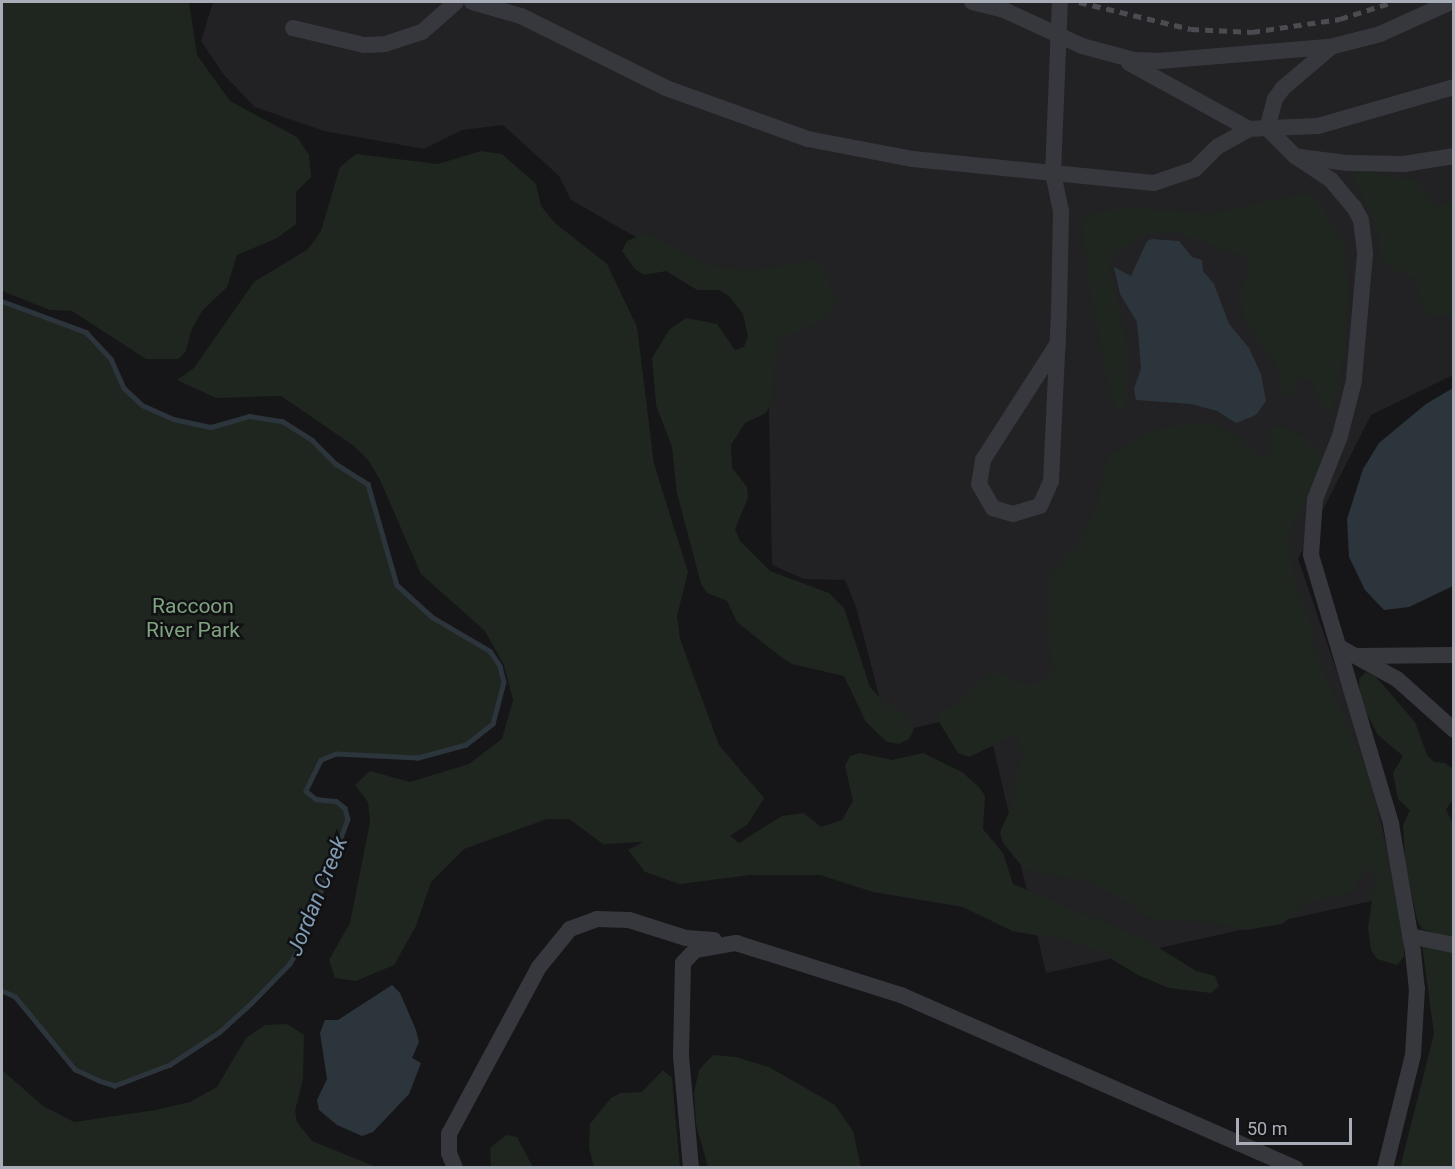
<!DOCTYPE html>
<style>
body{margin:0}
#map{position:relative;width:1455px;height:1169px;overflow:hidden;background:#161618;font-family:Roboto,sans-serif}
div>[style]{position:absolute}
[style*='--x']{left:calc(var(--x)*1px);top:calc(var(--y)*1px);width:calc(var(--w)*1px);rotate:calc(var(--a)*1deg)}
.built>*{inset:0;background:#222225}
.green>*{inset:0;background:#1e261f}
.water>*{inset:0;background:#2c353c}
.stream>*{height:4.5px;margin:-2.25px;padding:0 2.25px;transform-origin:2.25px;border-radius:2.25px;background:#2c353c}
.minor>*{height:16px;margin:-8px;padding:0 8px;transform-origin:8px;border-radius:8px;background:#37383d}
.rail>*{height:4.5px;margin-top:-2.25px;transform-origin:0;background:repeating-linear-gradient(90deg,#4a4c52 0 8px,transparent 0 14px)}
span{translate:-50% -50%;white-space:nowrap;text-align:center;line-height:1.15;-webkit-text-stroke:5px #111113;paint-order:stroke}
.park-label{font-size:21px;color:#7fa381}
.water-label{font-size:22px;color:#7f9bb3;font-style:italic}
.frame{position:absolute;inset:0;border:3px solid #a8adb8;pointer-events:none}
.scale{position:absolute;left:1236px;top:1118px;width:116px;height:27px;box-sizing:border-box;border:3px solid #a8adb8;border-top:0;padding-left:8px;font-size:18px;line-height:21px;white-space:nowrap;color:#a8adb8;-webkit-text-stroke:4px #111113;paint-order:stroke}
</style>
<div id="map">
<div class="built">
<div style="clip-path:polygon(213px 2px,1453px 2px,1453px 375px,1371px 415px,1298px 559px,1365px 753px,1398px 895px,1046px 973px,985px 711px,889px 734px,856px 607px,845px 580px,804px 579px,772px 565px,767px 312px,571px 200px,559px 176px,503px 125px,462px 130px,424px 149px,324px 131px,255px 107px,224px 75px,201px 41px)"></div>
</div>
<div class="green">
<div style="clip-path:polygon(2px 2px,189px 2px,197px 55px,230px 101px,297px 137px,309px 155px,311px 177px,296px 192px,296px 224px,277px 238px,237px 255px,227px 287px,202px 311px,191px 331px,186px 351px,178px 359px,146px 359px,72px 311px,50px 310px,2px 291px)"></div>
<div style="clip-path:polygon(481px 151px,502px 154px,536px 184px,541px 206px,555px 223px,607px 264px,637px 327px,654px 464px,688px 572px,677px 616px,680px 639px,719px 745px,764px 798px,748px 824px,730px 836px,739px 843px,782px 816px,804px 813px,821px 827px,842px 820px,853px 801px,845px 766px,850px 756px,860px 753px,892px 760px,923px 753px,962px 772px,979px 787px,985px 796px,983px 829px,1003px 853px,1013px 884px,1148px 941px,1196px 971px,1215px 976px,1219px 986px,1211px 993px,1169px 988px,1138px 975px,1098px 951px,1066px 940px,1012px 931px,963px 907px,873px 892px,820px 875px,750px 875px,680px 884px,645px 872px,628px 850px,643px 842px,603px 844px,569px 819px,547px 819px,464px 849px,431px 882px,416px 926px,394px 965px,356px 981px,335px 978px,329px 960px,350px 923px,370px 822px,368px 802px,355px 785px,370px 771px,410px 782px,469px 764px,502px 739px,513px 700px,504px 665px,485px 631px,421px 574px,380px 480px,369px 461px,354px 446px,281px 396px,216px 398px,177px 380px,194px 368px,254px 282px,308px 249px,321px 231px,340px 167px,356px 154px,438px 164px)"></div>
<div style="clip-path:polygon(1354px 169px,1416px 181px,1435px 206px,1445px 204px,1453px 197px,1453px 316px,1432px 315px,1424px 310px,1416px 280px,1387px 266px,1381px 257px,1377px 227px,1354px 180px)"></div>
<div style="clip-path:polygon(1300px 194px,1310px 195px,1319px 202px,1343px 242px,1349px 289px,1346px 346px,1332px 413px,1322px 410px,1311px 380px,1300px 378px,1289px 397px,1280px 392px,1279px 370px,1244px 317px,1240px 296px,1250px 268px,1245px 257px,1174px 232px,1143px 235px,1115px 254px,1109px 264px,1128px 349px,1126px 405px,1119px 413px,1110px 394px,1093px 307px,1083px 234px,1083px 223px,1089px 214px,1130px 207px,1209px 214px)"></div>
<div style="clip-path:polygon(646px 233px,706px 264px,748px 271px,816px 260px,823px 269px,836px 300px,832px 310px,817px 324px,778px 341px,771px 404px,766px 413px,745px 423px,731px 445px,732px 468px,747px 487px,748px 498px,735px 529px,740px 541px,770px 571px,829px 593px,844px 608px,870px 687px,884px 702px,903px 712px,914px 730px,909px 739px,899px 744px,887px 742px,866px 722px,844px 676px,792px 664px,781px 657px,737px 622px,727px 601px,707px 593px,701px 584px,677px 493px,672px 447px,656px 405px,652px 358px,669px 330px,686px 318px,717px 324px,735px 350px,744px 347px,748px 336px,743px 314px,729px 296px,719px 290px,697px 290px,666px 271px,644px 275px,635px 269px,622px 251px,627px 241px)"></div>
<div style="clip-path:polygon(2px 301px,86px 332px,111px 359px,124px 388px,142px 405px,173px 419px,211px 427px,249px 416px,282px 421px,312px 440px,336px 464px,368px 484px,397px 585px,432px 617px,490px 651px,500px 666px,504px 682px,493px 724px,466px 745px,418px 758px,336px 754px,321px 760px,306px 792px,316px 799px,336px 801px,345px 808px,348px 819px,302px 943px,290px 964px,220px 1032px,170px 1065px,115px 1086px,75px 1070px,15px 997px,2px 991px)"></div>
<div style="clip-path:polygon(1186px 423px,1208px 423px,1240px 439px,1265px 460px,1270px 450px,1270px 428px,1280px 426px,1300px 435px,1326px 461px,1289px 533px,1288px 544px,1296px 588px,1313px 630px,1315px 652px,1367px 770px,1404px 935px,1404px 957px,1397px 965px,1377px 959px,1371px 950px,1368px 929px,1375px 876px,1370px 867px,1349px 893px,1307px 903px,1282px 924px,1246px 930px,1214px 922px,1155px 920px,1090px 881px,1025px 870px,1003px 843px,1000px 832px,1013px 804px,1016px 773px,1023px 754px,1017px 734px,969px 757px,958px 753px,939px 722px,939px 711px,957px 703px,989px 674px,999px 672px,1029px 686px,1048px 678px,1054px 670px,1047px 627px,1050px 573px,1080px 542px,1097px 505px,1106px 462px,1113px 453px,1151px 431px)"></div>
<div style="clip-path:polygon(1366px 672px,1376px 677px,1415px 722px,1427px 755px,1434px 762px,1445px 763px,1453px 769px,1453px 799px,1446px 810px,1453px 823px,1453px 939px,1422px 929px,1417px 920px,1405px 862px,1403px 825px,1410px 810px,1398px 799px,1393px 773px,1403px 756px,1378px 735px,1360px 701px,1359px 679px)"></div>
<div style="clip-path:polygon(1422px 945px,1453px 951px,1453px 1167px,1400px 1168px,1434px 1034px)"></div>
<div style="clip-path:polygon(287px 1024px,304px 1035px,303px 1079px,295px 1111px,297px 1122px,312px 1141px,376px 1167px,2px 1167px,2px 1070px,43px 1106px,74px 1122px,156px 1110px,190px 1102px,217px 1087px,246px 1038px,265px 1025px)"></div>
<div style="clip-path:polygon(713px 1055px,736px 1057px,769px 1067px,835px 1105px,853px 1131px,861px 1167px,708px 1167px,696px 1125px,694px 1092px,699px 1070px)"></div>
<div style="clip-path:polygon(663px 1070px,672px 1078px,680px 1167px,594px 1167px,589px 1148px,590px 1124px,611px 1098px,621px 1093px,642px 1092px)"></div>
<div style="clip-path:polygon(506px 1135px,517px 1137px,533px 1167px,491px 1167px,490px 1148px)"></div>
</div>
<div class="water">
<div style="clip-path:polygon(1152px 239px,1179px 241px,1192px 257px,1202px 260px,1203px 271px,1214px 284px,1229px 324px,1249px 348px,1261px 374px,1266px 401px,1256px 415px,1236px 423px,1217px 411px,1191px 404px,1136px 400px,1134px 389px,1141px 368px,1137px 322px,1120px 294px,1114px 267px,1131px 276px,1147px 241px)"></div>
<div style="clip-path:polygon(1453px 388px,1453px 586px,1409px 607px,1384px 610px,1365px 590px,1349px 557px,1347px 519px,1363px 469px,1379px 443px,1426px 404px)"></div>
<div style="clip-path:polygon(392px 985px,400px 993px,416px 1030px,419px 1042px,412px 1058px,421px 1063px,409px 1094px,373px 1132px,362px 1136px,337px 1125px,319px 1110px,317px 1100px,327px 1079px,320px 1033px,325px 1020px,338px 1020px)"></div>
</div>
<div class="stream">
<div style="--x:2;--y:301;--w:90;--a:20.3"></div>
<div style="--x:86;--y:332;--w:37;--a:47"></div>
<div style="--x:111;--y:359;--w:32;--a:66"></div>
<div style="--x:124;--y:388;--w:25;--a:43"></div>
<div style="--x:142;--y:405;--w:34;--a:24"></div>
<div style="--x:173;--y:419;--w:39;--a:12"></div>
<div style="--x:211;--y:427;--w:40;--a:-16"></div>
<div style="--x:249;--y:416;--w:33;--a:9"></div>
<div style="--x:282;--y:421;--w:36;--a:32"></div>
<div style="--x:312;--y:440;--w:34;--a:45"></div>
<div style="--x:336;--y:464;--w:38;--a:32"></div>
<div style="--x:368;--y:484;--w:105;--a:74"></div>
<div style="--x:397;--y:585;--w:47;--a:42.4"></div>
<div style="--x:432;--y:617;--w:67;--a:30.4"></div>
<div style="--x:490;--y:651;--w:18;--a:56"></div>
<div style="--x:500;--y:666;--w:16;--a:76"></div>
<div style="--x:504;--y:682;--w:43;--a:104.7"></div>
<div style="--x:493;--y:724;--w:34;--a:142"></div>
<div style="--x:466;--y:745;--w:50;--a:164.8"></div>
<div style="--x:418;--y:758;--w:82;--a:-177.2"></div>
<div style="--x:336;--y:754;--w:16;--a:158"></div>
<div style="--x:321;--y:760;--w:34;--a:116"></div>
<div style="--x:306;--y:791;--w:13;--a:39"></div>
<div style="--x:316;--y:799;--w:20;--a:6"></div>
<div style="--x:336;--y:801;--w:11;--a:38"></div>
<div style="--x:345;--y:808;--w:11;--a:75"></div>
<div style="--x:348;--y:819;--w:132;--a:110.4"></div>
<div style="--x:302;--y:943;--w:24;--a:120"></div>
<div style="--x:290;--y:964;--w:54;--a:134.3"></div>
<div style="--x:252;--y:1003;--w:43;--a:137.8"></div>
<div style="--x:220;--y:1032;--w:60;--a:146.6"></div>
<div style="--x:170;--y:1065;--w:59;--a:159.1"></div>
<div style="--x:115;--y:1086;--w:17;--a:-163"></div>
<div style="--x:99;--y:1081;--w:26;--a:-155"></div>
<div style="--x:75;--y:1070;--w:94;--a:-129.4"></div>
<div style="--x:15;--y:997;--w:14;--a:-155"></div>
</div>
<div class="minor">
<div style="--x:472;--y:2;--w:51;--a:15.9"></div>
<div style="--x:521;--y:16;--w:162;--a:26.4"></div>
<div style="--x:666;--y:88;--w:151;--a:19.8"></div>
<div style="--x:808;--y:139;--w:107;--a:10.8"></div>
<div style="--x:913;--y:159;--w:242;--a:5.7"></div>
<div style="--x:1154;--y:183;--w:43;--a:-18.9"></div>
<div style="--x:1195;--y:169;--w:31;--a:-45"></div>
<div style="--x:1217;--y:147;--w:37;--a:-29"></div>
<div style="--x:1249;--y:129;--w:18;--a:-3"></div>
<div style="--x:1267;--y:128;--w:40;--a:45"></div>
<div style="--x:1295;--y:156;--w:43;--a:33.7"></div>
<div style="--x:1331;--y:180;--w:35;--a:50"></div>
<div style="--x:1354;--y:207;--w:15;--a:62"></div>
<div style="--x:1361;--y:220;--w:34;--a:83"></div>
<div style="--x:1365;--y:254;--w:127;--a:95"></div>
<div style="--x:1354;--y:381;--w:57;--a:104.3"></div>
<div style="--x:1340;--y:436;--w:68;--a:111.6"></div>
<div style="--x:1315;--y:499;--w:56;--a:94.1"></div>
<div style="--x:1311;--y:555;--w:281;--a:73.4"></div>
<div style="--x:1391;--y:824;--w:130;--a:80.2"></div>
<div style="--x:1413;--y:952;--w:36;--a:84"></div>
<div style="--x:1417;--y:988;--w:67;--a:93.4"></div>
<div style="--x:1413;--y:1055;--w:116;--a:103.9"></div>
<div style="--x:972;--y:2;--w:33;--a:14"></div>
<div style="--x:1004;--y:10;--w:86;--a:24.8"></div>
<div style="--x:1082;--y:46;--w:54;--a:15.1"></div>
<div style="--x:1134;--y:60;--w:24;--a:2"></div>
<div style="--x:1158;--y:61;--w:173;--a:-4.7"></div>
<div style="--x:1330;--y:47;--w:52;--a:-14.6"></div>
<div style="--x:1380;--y:34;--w:78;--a:-24.3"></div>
<div style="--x:293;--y:28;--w:73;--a:13.5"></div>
<div style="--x:364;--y:45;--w:21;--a:-3"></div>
<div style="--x:385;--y:44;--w:39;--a:-18"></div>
<div style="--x:422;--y:32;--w:45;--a:-41.4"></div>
<div style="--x:1330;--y:48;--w:62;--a:139.6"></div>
<div style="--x:1283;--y:88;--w:14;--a:126"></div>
<div style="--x:1275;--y:99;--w:30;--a:105"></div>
<div style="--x:1267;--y:128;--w:51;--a:-2.2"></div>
<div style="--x:1318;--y:126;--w:141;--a:-16"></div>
<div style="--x:1129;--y:63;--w:137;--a:28.8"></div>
<div style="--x:1299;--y:157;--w:48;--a:7.1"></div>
<div style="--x:1347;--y:163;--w:57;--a:1"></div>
<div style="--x:1404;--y:164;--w:51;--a:-9.1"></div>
<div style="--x:1058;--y:343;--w:139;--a:122.7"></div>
<div style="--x:983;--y:460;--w:24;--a:99"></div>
<div style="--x:979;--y:484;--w:28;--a:60"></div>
<div style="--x:993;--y:508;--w:21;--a:17"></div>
<div style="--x:1013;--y:514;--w:28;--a:-17"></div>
<div style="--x:1040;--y:506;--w:27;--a:-66"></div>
<div style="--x:1051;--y:481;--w:171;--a:-87.3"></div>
<div style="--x:1059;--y:310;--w:99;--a:-88.8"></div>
<div style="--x:1061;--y:211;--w:38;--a:-102"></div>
<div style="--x:1053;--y:174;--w:172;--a:-87.7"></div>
<div style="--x:1339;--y:647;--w:66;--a:28.9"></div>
<div style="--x:1397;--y:679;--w:76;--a:41.8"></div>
<div style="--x:1357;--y:656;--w:97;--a:-0.6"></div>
<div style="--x:1410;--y:936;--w:45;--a:11.6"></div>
<div style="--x:455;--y:1168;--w:16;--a:-112"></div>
<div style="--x:449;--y:1153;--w:19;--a:-90"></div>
<div style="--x:449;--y:1134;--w:190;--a:-61.7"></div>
<div style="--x:539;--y:967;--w:49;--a:-50.8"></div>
<div style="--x:570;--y:929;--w:29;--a:-20"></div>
<div style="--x:597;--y:919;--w:32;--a:2"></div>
<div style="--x:629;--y:920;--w:60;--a:17.5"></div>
<div style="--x:686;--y:938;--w:28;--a:4"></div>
<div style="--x:691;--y:1168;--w:112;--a:-95.1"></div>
<div style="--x:681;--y:1056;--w:93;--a:-88.8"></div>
<div style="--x:683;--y:963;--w:18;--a:-47"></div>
<div style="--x:695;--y:950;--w:42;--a:-9.7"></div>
<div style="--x:736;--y:943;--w:173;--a:17.5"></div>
<div style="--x:901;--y:995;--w:431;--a:23.7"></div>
</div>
<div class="rail">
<div style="--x:1079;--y:2;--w:115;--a:13.6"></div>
<div style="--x:1191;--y:29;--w:61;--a:2.8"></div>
<div style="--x:1252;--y:32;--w:89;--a:-8.4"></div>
<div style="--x:1340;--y:19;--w:56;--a:-17.8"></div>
</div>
<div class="park-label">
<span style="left:193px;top:618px">Raccoon<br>River Park</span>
</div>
<div class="water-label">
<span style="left:317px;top:896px;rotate:-68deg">Jordan Creek</span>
</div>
<div class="frame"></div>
<div class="scale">50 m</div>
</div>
